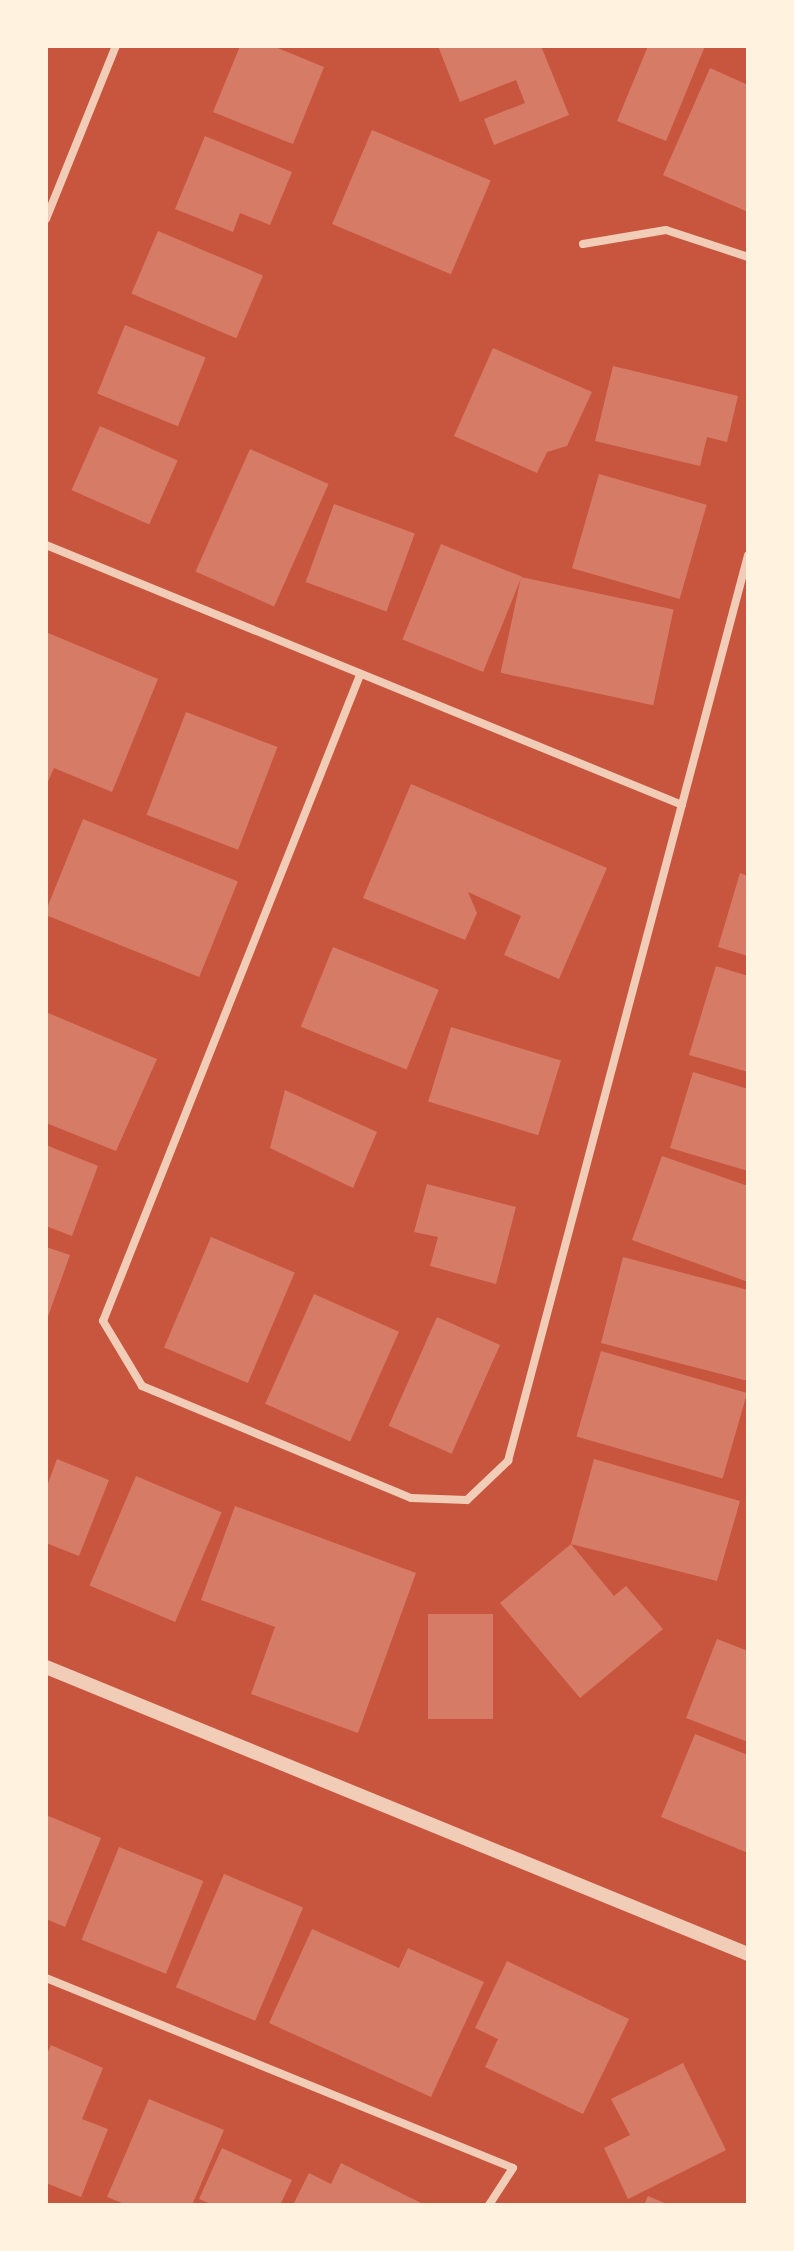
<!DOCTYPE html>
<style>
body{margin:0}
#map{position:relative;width:794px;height:2251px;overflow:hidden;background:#c8553d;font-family:"DM Sans",sans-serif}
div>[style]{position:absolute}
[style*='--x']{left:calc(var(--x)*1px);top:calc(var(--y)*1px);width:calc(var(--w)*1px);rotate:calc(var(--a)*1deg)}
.building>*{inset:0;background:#d67c66;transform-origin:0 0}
.minor>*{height:8px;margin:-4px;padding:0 4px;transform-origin:4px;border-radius:4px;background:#f1ccb7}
.tertiary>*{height:14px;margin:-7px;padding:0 7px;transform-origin:7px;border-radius:7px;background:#f1ccb7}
span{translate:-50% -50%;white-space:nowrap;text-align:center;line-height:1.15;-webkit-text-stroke:7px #fff3e0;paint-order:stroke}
.frame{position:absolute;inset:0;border:48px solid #fff3e0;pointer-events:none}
</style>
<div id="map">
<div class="building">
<div style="clip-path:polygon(240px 46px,273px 46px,324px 67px,293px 144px,213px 112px)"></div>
<div style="clip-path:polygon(438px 46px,541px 46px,569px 115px,494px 145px,484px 119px,525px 103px,516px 80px,460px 102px)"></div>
<div style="clip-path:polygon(648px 46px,705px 46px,666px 141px,617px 121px)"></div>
<div style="clip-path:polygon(710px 68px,748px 85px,748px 212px,663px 175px)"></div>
<div style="left:372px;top:130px;width:129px;height:102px;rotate:23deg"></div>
<div style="clip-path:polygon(205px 136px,292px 172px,270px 225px,240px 213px,233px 232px,175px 209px)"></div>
<div style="left:158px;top:231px;width:114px;height:68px;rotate:23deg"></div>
<div style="left:125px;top:325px;width:87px;height:74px;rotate:22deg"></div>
<div style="clip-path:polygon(493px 348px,592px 392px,567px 446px,547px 452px,537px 473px,454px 436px)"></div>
<div style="clip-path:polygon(613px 366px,738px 396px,727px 442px,707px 437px,700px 466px,595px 441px)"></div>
<div style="left:100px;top:426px;width:85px;height:70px;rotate:24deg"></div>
<div style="left:250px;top:449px;width:86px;height:134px;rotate:24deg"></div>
<div style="left:599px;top:474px;width:112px;height:98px;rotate:16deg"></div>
<div style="left:334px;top:504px;width:86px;height:83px;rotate:20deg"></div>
<div style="left:441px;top:544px;width:87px;height:103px;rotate:22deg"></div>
<div style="left:521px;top:577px;width:156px;height:98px;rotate:12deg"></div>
<div style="clip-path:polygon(46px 632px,158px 679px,112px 792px,54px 768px,46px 786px)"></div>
<div style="left:186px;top:712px;width:98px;height:110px;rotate:21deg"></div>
<div style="clip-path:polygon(411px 784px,607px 868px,559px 979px,504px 955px,521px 916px,468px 892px,477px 913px,465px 940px,363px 898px)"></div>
<div style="left:83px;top:819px;width:167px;height:103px;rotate:22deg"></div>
<div style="clip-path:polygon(740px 873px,748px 876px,748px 956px,718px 947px)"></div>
<div style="left:333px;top:947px;width:114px;height:86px;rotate:22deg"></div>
<div style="clip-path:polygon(716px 966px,748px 976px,748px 1072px,689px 1055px)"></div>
<div style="clip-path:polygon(46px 1012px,157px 1059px,116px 1151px,46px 1123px)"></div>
<div style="left:451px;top:1027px;width:115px;height:78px;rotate:17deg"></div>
<div style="clip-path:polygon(693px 1072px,748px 1089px,748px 1171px,670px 1148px)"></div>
<div style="clip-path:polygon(285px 1090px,377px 1132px,353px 1188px,270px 1148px)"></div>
<div style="clip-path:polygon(46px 1145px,98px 1166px,72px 1236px,46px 1226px)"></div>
<div style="clip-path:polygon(662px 1156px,748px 1186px,748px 1282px,632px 1240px)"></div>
<div style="clip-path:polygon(427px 1184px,516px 1207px,496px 1284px,430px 1266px,438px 1237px,414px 1232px)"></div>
<div style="left:211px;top:1237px;width:91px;height:120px;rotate:23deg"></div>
<div style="clip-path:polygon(46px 1247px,70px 1255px,46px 1322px)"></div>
<div style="clip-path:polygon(623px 1257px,748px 1290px,748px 1381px,601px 1343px)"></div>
<div style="left:314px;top:1294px;width:93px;height:120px;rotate:24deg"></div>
<div style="left:437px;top:1317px;width:69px;height:119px;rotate:24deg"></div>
<div style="left:601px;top:1351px;width:152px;height:89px;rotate:16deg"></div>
<div style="clip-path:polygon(57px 1459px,109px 1480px,79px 1556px,46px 1543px,46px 1489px)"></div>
<div style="clip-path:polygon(594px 1459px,740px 1501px,717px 1581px,571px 1544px,614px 1596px,626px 1586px,663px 1629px,580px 1698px,500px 1603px,571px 1544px)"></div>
<div style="left:136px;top:1476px;width:93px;height:119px;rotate:23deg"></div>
<div style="clip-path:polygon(235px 1506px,416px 1573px,358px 1733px,251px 1694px,275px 1627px,201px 1600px)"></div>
<div style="left:428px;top:1614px;width:65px;height:105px"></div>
<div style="clip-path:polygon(717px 1639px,748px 1651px,748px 1742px,686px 1718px)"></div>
<div style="clip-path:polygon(695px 1734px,748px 1755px,748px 1853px,661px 1817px)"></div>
<div style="clip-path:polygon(46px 1815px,101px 1838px,65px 1927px,46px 1919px)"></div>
<div style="left:119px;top:1847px;width:91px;height:100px;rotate:22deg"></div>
<div style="left:224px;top:1874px;width:86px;height:123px;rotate:23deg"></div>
<div style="clip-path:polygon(312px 1929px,399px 1968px,408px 1948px,484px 1982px,431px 2097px,269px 2023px)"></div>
<div style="clip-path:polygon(507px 1961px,629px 2019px,583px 2114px,485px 2067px,498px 2039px,475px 2028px)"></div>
<div style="clip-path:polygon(51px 2045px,103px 2068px,82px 2119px,108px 2129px,81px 2197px,46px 2183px,46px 2056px)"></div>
<div style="clip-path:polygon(683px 2063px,726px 2150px,628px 2199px,604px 2148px,630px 2135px,611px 2099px)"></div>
<div style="clip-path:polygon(149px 2099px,224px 2130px,192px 2205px,127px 2205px,107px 2197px)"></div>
<div style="clip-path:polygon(222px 2148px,292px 2180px,280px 2205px,213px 2205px,199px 2199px)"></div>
<div style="clip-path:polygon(341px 2163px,425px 2205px,293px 2205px,309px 2173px,331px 2184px)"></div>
<div style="clip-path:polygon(648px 2196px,669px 2205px,644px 2205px)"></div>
</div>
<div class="minor">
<div style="--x:46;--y:219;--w:187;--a:-68"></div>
<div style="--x:583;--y:244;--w:84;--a:-9.6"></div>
<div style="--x:666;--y:230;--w:86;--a:18.2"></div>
<div style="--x:46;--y:545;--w:687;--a:22.23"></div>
<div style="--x:360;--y:675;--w:695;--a:111.69"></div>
<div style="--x:103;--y:1321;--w:76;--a:59"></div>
<div style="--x:142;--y:1386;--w:291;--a:22.6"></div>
<div style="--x:411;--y:1498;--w:56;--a:2"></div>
<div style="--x:467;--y:1500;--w:57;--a:-43.6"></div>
<div style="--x:508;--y:1461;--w:937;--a:-75.16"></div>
<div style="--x:46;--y:1978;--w:504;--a:22.14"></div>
<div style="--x:513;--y:2168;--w:44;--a:123"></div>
</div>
<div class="tertiary">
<div style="--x:46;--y:1667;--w:758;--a:22.24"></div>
</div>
<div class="frame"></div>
</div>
